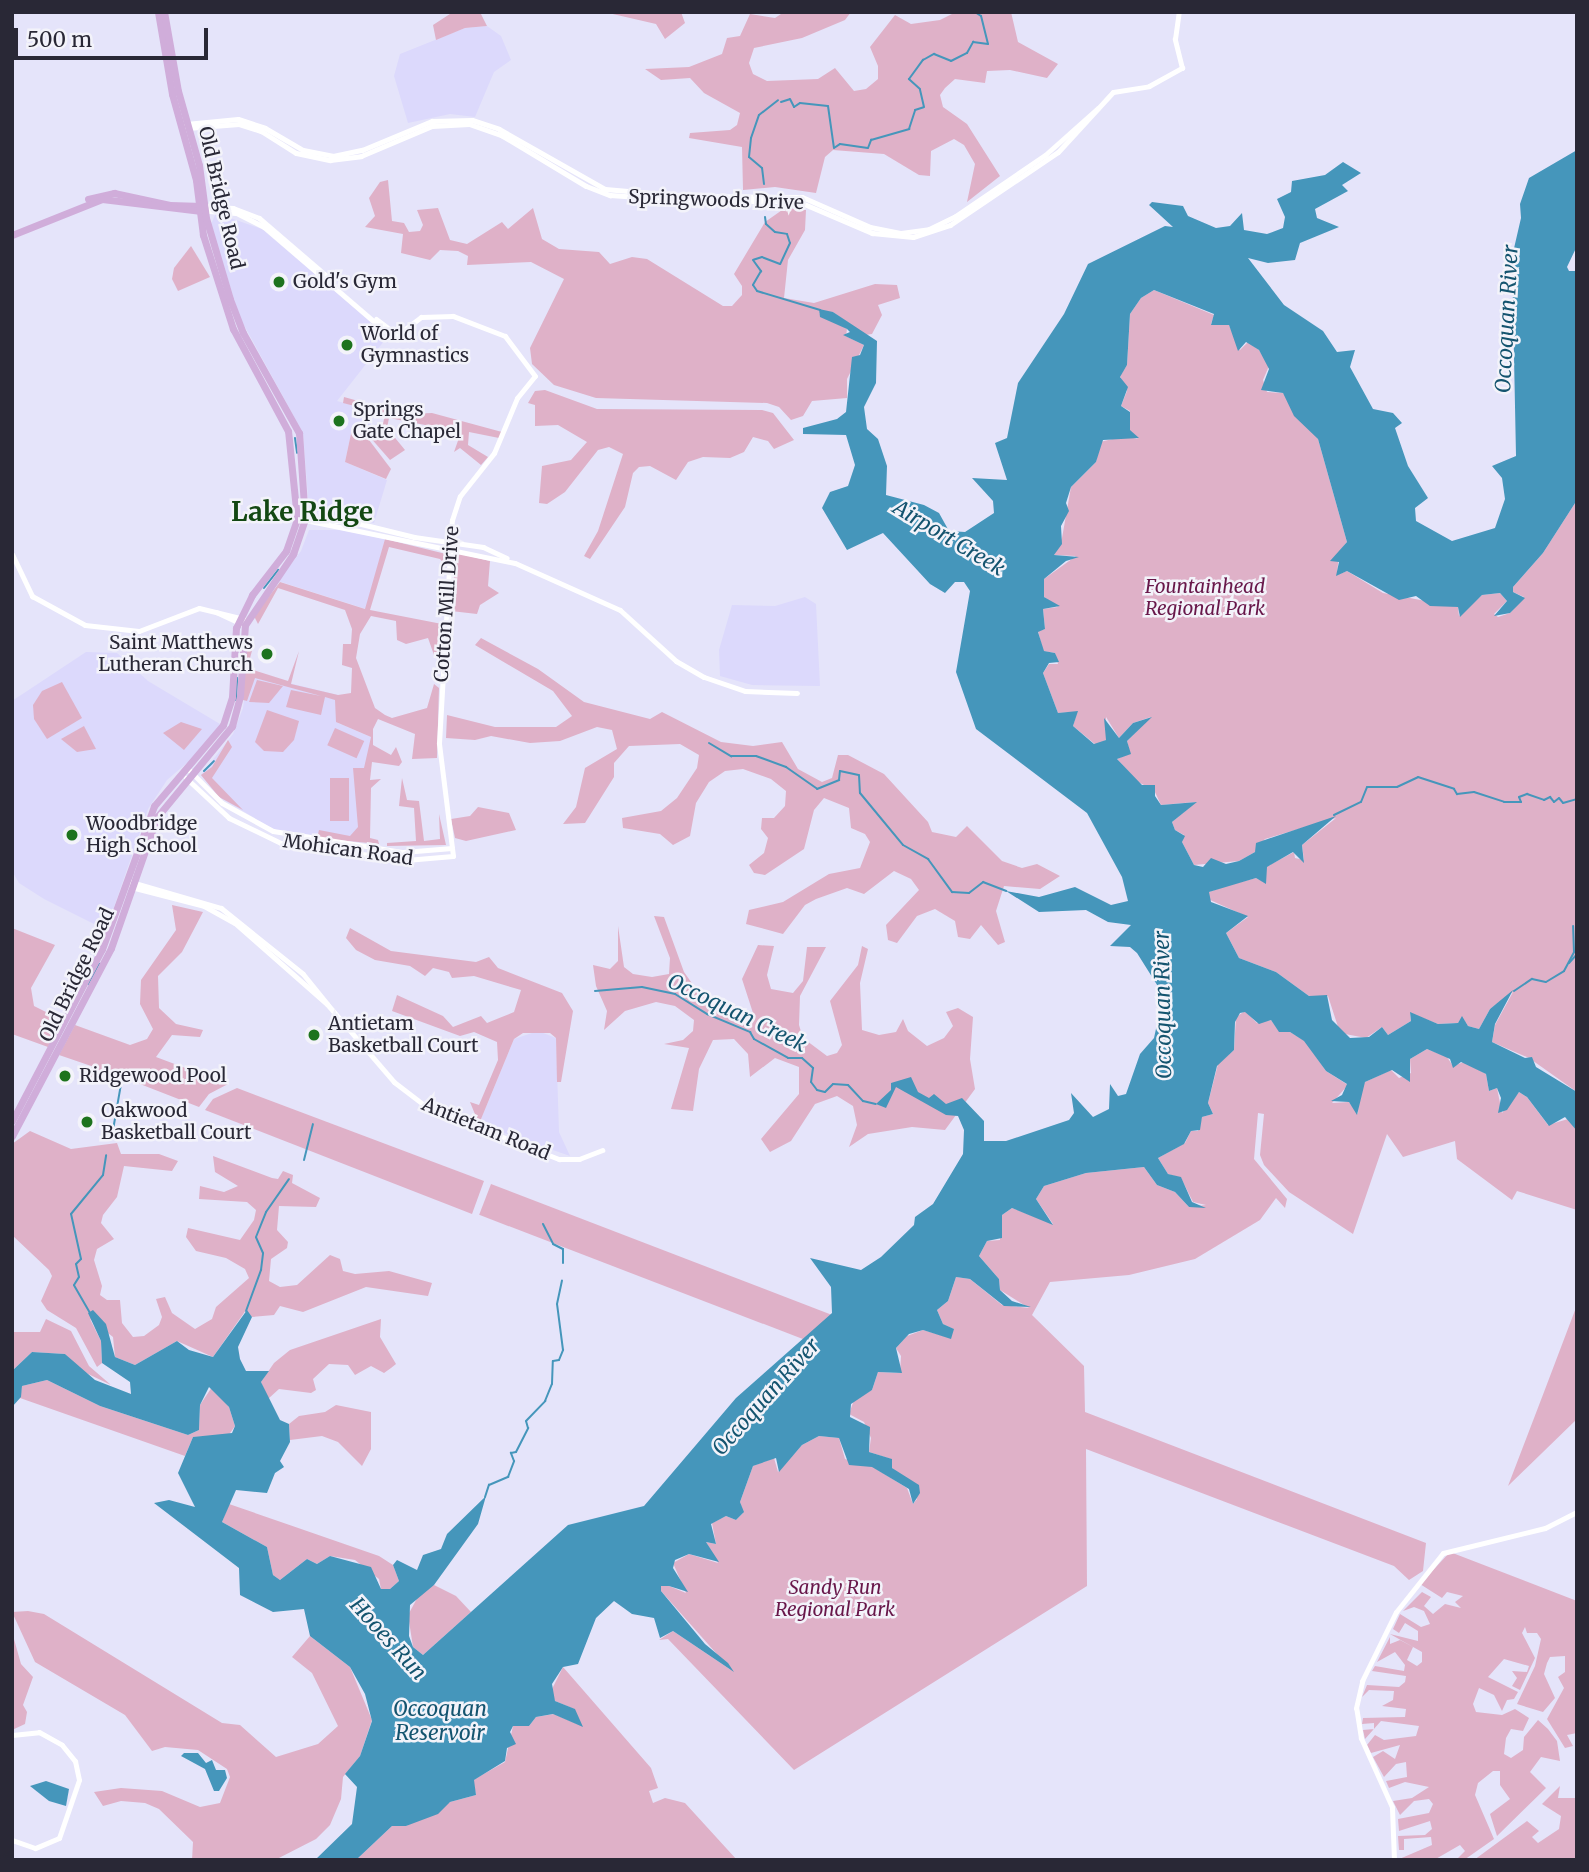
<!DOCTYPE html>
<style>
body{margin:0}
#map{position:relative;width:1589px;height:1872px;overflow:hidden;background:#e5e4fa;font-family:Merriweather,serif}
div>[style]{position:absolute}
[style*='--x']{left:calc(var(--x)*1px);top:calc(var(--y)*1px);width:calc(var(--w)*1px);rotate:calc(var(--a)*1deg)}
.built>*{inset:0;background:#dcd9fc}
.green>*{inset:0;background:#dfb1c8;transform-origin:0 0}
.water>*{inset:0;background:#4596bb}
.stream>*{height:2px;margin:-1px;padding:0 1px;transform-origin:1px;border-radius:1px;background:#4596bb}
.minor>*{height:5px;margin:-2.5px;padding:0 2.5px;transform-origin:2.5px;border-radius:2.5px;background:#fff}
.major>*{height:7px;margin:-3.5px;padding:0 3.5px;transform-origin:3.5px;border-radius:3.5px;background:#d0adda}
.dots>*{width:19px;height:19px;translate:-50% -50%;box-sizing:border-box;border:4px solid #f3f3fa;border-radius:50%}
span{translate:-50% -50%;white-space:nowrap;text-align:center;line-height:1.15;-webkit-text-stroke:5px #f3f3fa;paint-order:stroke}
.street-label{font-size:19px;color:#292836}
.poi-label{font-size:19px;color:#292836}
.left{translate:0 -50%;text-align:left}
.right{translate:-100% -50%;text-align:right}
.park-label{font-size:19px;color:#68174a;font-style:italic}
.water-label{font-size:21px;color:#14546f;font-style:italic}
.district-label{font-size:26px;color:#134813;font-weight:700}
.frame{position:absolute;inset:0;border:14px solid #292836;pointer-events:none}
.scale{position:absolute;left:14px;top:28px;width:194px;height:32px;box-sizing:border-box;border:4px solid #292836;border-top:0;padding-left:9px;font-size:21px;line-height:24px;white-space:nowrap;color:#292836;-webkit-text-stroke:5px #f3f3fa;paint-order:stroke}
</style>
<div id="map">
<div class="built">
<div style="clip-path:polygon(487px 26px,501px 36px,511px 60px,494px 72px,475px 117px,450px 114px,408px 123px,394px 76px,400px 54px,465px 28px)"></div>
<div style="clip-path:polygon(216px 213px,262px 229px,388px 336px,337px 401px,374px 411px,370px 428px,353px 424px,345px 462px,387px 480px,374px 523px,309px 510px,303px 433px,239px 316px,211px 224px)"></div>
<div style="clip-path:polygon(309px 530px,341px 530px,385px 539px,366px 609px,278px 581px,301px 551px)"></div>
<div style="clip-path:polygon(805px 597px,816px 604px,820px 686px,752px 685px,720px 676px,719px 650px,732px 605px,775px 606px)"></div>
<div style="clip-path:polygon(86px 652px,117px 653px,148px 681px,220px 724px,202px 750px,167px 780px,148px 809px,106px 930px,44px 899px,19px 883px,12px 871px,12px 701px)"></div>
<div style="clip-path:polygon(248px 673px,338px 695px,338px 723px,371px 737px,360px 841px,275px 830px,219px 797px,201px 775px,233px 734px,243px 708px)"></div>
<div style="clip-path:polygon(538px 1031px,556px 1038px,559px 1132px,570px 1156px,479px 1124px,514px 1039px)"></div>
</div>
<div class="green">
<div style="clip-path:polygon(453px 12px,480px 12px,487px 26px,465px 28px,436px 40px,433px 25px)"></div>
<div style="clip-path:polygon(604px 12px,681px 12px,685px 23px,665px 39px,656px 24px)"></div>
<div style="clip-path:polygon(784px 12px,851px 12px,845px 20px,802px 38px,754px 48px,749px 63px,753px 74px,767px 81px,818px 79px,835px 68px,854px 91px,866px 89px,878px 79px,878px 66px,870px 47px,895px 15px,911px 24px,940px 20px,956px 12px,1011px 12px,1018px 42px,1058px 64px,1047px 78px,1010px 70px,987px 71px,985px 83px,955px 79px,945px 88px,940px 95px,943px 107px,967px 124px,1000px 176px,967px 202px,975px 164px,964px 145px,954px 139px,931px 151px,930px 176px,919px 175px,884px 154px,833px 150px,825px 157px,816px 193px,775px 187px,743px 190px,742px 147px,689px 138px,690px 133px,730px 130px,737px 125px,740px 113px,704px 93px,690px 78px,661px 80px,645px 69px,689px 67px,722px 54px,727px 38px,740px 36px,750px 14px,775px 18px)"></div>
<div style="clip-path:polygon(388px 180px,392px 221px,404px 223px,409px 232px,420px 231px,423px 225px,417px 210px,438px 208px,450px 240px,467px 244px,502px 222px,508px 229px,533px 208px,542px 239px,559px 249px,599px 252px,610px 264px,632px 257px,647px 259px,723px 306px,732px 306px,742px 295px,742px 286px,734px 274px,765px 222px,785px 208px,806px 210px,805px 230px,788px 260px,784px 298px,814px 303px,875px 284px,897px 285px,900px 298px,878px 305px,882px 315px,872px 334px,865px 335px,833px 312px,819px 313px,847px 329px,846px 336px,864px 345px,847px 379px,847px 398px,812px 401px,803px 416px,791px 420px,779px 407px,767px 403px,596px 398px,554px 385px,532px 364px,530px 348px,564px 279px,531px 262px,467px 265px,468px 256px,458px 251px,440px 250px,430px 260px,401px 253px,403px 234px,365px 227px,375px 216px,369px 198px,380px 182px)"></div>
<div style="clip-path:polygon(191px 246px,210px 277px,178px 291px,172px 279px,174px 268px)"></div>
<div style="clip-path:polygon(1154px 290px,1214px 315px,1211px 324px,1229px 325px,1240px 350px,1248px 342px,1259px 350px,1269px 366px,1263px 380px,1267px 392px,1283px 393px,1318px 439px,1347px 542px,1339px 552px,1337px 575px,1347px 571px,1383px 593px,1458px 607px,1459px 616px,1482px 595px,1500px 593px,1507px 601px,1494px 614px,1498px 617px,1510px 613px,1524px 597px,1513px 592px,1513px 587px,1543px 553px,1577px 500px,1577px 1092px,1529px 1058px,1492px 1042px,1495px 1025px,1513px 992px,1490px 1009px,1479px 1029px,1468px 1026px,1462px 1017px,1458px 1023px,1438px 1024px,1410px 1013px,1411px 1021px,1388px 1035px,1382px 1027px,1366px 1038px,1340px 1033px,1328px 996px,1309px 996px,1276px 972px,1239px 958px,1226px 933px,1248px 917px,1208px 899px,1209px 892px,1226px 886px,1256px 878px,1266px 883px,1266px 867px,1294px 852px,1295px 858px,1304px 860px,1302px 845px,1336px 818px,1265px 839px,1255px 852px,1239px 861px,1194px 865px,1182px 842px,1184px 835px,1175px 830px,1172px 822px,1196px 802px,1161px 805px,1154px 790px,1138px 782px,1117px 759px,1130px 753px,1127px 741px,1151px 717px,1133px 723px,1119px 738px,1106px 717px,1106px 740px,1096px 745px,1073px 726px,1077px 712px,1058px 713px,1043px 673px,1049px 664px,1058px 664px,1055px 653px,1043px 651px,1038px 631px,1045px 629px,1043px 609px,1058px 607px,1044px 597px,1044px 579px,1076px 556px,1054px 555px,1062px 538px,1071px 487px,1096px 462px,1100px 442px,1125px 436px,1138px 439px,1130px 431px,1130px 411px,1121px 406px,1127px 391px,1120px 376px,1127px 365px,1130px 314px,1141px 298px)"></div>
<div style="clip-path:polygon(545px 390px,597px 409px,762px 410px,773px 413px,794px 440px,774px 449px,768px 441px,753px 437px,744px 452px,730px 458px,703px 457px,688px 462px,676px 480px,650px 466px,639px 467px,633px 473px,625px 507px,590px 559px,584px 556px,598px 531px,623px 454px,609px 447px,598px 450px,565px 492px,547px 504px,539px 503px,542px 466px,571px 460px,587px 442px,558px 425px,535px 426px,535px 405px,528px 403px,535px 391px)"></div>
<div style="clip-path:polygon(344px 397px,405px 414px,432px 413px,502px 432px,499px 438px,469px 432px,468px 445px,488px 457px,481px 465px,460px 448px,454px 452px,460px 435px,456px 431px,389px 418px,387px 428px,405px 450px,390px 460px,369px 436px,375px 425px,383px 424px,385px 414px,343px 403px)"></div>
<div style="clip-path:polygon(352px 429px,363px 432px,391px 469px,386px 479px,345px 462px)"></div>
<div style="clip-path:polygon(385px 539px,446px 554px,446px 566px,440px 559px,389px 547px,370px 610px,442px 624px,440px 657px,434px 655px,428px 638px,406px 644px,397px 640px,396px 621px,371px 616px,360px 634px,356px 658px,375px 708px,385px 715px,392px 718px,427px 708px,434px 684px,439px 688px,437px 758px,412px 759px,415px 734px,378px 719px,373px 729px,373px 745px,391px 755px,396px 747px,402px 762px,399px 766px,372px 762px,370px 780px,381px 779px,371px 788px,370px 838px,378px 840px,379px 844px,317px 838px,319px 830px,350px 836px,358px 827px,353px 768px,364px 768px,371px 737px,336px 722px,335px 700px,325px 697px,321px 715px,286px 707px,291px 690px,321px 696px,255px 678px,247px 701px,243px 700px,247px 641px,254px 643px,249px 662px,253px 670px,288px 681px,299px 651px,291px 684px,338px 695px,351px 693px,352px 668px,342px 665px,343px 644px,351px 644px,352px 629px,345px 610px,278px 588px,258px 624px,254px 616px,280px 582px,365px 609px)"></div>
<div style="clip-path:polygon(456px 553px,490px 561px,488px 586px,499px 593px,480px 605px,477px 614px,451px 611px)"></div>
<div style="clip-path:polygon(481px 638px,538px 669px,584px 702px,650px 719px,662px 712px,721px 742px,753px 746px,782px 742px,798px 769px,822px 782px,832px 778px,838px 755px,848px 755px,884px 774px,928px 822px,932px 832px,956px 837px,967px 826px,1002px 861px,1022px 868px,1037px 864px,1060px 876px,1040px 889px,1004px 886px,996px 911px,1005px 942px,998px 945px,981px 925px,970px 939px,958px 937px,955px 921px,935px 909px,917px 916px,897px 943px,888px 940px,886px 925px,919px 890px,911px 879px,894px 871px,864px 894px,847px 888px,816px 899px,805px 905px,783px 934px,746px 924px,749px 910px,783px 902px,829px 874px,860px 868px,870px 842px,865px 834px,851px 828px,849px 808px,824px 798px,814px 810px,804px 849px,765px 875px,754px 873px,749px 865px,764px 853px,768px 838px,761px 829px,762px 818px,774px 818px,785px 806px,786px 791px,771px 779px,743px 769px,725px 771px,709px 782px,696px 803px,690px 836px,673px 845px,660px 834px,623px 828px,622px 818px,661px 811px,677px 798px,697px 768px,699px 755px,680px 744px,629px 746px,614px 763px,614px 777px,585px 823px,563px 824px,576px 807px,585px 768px,617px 749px,612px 730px,597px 727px,560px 741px,530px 743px,491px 736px,475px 740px,446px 738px,447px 715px,495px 727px,556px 727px,572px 716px,553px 691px,475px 645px)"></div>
<div style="clip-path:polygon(257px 680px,283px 686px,269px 703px,249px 702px)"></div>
<div style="clip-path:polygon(62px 682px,82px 718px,47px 739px,34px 719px,33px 705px,42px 691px)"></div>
<div style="clip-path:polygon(267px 710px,299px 721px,294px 740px,283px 752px,264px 751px,255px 742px)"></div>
<div style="clip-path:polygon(181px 722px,202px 729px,184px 750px,163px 733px)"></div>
<div style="clip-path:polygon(84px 726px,96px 749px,77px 752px,61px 739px)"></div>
<div style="left:335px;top:728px;width:32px;height:19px;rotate:24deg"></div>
<div style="clip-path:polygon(228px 740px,232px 747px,212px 778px,243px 810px,219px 797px,201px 775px,212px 767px)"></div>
<div style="left:330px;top:778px;width:19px;height:43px"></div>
<div style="clip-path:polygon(402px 778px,407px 800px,419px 801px,424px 841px,440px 839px,439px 814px,446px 845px,387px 846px,387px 843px,416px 841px,414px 808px,399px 806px)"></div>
<div style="clip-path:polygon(478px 807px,509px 813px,516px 830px,466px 841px,455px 838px,451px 819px,470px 816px)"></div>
<div style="clip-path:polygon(172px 905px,203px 912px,182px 952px,158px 976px,159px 1008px,176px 1024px,203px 1030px,200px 1037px,172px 1035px,156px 1057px,228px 1084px,209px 1094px,199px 1107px,104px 1070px,100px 1083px,87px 1080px,90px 1067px,100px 1069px,59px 1055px,75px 1025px,130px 1045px,147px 1039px,153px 1029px,140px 1004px,141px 980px,176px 930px)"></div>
<div style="clip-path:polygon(654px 916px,664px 917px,684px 972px,696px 989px,735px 1022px,748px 1021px,753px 1013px,742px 979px,758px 945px,774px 946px,767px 975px,771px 989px,793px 993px,803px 981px,807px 947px,826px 947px,800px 996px,799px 1025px,803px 1038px,827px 1056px,837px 1053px,842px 1045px,830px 1001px,858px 965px,862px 946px,868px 949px,860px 983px,862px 1030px,879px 1035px,896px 1032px,903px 1019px,908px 1031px,927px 1046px,944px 1038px,953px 1026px,946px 1012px,958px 1008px,973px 1017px,970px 1059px,975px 1089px,945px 1130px,912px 1127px,868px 1134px,849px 1147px,857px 1125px,853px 1106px,837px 1096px,815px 1104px,791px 1141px,770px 1152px,761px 1139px,799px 1094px,799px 1067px,775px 1058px,750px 1077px,748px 1054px,734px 1039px,713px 1040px,699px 1069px,693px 1111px,671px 1109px,689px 1048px,664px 1044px,683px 1040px,693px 1031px,694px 1020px,675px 1006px,656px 1002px,625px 1011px,604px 1030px,607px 1011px,596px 986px,593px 965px,610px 969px,618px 961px,618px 926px,624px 967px,633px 974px,652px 977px,669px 974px,670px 958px)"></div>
<div style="clip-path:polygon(12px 928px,55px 945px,31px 988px,34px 1006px,62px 1020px,48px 1047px,12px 1034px)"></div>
<div style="clip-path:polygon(350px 928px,391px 951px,476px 962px,489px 957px,498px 968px,562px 993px,573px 1011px,561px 1082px,557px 1082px,556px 1038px,550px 1033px,523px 1033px,514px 1039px,479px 1124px,470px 1102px,479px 1105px,498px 1060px,497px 1042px,474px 1032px,460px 1036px,392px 1011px,397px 995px,443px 1016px,453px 1027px,481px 1016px,487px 1023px,514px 1012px,521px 990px,474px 976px,452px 978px,449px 972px,433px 968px,425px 976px,410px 966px,375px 960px,356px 950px,346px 938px)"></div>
<div style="clip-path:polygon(1245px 1011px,1257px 1023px,1271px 1020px,1279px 1031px,1290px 1032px,1305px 1041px,1326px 1071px,1348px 1085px,1332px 1103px,1349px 1102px,1358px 1114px,1359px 1091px,1365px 1082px,1391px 1070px,1399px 1078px,1411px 1073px,1410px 1059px,1427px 1049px,1447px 1057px,1453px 1066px,1464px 1062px,1486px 1074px,1489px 1091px,1497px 1088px,1502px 1113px,1519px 1092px,1527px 1097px,1548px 1125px,1568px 1119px,1577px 1131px,1577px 1210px,1517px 1191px,1512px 1200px,1457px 1159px,1455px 1141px,1403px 1157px,1387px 1134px,1353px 1234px,1289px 1192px,1264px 1165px,1260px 1155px,1264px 1114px,1258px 1113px,1254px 1159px,1287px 1199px,1285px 1208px,1276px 1198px,1260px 1220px,1195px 1259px,1129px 1275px,1050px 1282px,1032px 1315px,1084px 1366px,1085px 1412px,1426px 1543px,1423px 1571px,1409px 1580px,1394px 1566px,1086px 1449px,1087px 1586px,794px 1770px,668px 1639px,659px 1640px,673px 1631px,731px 1670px,661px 1591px,661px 1586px,669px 1586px,686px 1593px,673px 1563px,689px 1554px,718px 1563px,706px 1542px,716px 1544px,712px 1523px,726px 1516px,736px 1520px,743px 1513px,740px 1502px,753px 1466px,774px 1458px,778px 1472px,802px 1445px,819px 1436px,839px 1438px,845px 1459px,873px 1467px,907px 1488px,913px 1504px,917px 1499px,892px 1468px,891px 1459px,869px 1452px,871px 1438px,864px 1422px,849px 1414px,854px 1400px,872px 1390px,878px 1372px,900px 1373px,901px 1356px,896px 1348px,907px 1336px,923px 1330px,947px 1337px,951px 1333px,953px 1329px,943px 1324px,937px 1310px,948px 1301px,956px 1277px,970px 1279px,1002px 1305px,1029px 1308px,1000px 1290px,999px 1279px,979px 1256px,987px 1241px,1000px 1240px,1002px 1215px,1012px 1208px,1053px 1224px,1036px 1199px,1044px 1186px,1086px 1173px,1144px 1167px,1157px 1185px,1175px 1192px,1189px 1207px,1206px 1205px,1193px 1202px,1181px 1178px,1168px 1174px,1158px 1158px,1185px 1143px,1191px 1131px,1198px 1131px,1202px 1117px,1213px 1114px,1208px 1103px,1218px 1064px,1234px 1050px,1236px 1017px)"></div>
<div style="clip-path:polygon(237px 1088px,484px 1181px,472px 1214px,205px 1110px,213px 1099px)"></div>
<div style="clip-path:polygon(30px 1131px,71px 1149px,117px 1143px,121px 1154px,159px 1154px,178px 1161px,172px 1171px,124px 1166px,117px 1197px,103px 1215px,101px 1223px,114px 1239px,97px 1249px,94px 1260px,102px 1286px,100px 1295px,107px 1300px,120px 1300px,122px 1323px,133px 1337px,144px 1336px,159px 1325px,162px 1317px,156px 1299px,165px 1297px,172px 1313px,195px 1329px,212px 1319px,216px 1307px,249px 1278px,245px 1269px,226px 1258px,196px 1251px,186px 1237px,188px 1228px,240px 1240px,254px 1220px,256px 1210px,247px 1202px,199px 1199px,200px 1186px,224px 1192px,238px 1186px,215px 1172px,213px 1156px,272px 1178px,278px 1179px,283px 1171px,293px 1175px,292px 1183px,320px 1198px,316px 1207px,279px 1206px,277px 1230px,288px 1242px,287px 1248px,271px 1259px,269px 1281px,280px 1287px,297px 1285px,330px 1255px,340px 1259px,343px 1271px,355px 1274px,389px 1271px,432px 1283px,428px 1296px,366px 1287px,303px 1312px,280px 1306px,274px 1315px,252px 1317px,246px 1310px,213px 1357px,177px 1341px,135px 1365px,115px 1357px,113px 1337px,90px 1319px,101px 1341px,102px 1363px,97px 1367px,76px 1328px,47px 1310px,41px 1301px,52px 1276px,49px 1270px,12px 1235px,12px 1144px)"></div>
<div style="left:491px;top:1184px;width:364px;height:33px;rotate:21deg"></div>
<div style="clip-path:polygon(1577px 1305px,1577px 1419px,1508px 1486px,1544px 1392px)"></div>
<div style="clip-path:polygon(46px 1319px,71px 1331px,89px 1366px,111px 1385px,82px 1371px,65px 1354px,32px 1352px,12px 1371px,12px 1332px,40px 1332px)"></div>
<div style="clip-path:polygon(381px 1319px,380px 1337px,396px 1364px,391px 1368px,384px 1373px,371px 1366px,355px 1375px,348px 1365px,329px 1364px,313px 1379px,316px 1390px,311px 1393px,279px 1389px,268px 1399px,261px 1382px,274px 1363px,290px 1350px)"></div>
<div style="clip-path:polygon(47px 1380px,100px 1406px,188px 1435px,199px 1430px,200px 1405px,212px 1387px,229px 1407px,235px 1426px,228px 1436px,193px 1437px,185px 1456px,20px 1398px,22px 1386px)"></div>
<div style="clip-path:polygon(336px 1405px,371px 1412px,371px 1449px,362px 1466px,338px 1442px,322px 1436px,290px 1440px,289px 1424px,299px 1416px,325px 1412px)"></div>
<div style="clip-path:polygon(229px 1504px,379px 1556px,393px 1565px,399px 1581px,390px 1589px,381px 1589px,379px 1579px,355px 1560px,330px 1556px,317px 1564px,307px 1559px,280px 1580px,273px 1575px,267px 1547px,222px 1522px)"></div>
<div style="clip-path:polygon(1450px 1552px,1577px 1601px,1577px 1733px,1567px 1735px,1573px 1746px,1565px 1748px,1547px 1719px,1564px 1688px,1558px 1677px,1565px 1672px,1565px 1656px,1550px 1657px,1547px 1663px,1544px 1674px,1555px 1698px,1543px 1712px,1517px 1704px,1535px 1666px,1541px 1639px,1537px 1633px,1527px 1633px,1525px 1627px,1522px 1633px,1535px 1658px,1520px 1690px,1512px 1686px,1517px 1678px,1512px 1671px,1527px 1672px,1529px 1666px,1504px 1659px,1488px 1677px,1518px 1692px,1514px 1699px,1507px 1700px,1502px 1711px,1494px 1695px,1479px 1688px,1473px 1704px,1476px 1712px,1502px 1715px,1515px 1709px,1529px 1718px,1523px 1731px,1511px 1729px,1506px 1738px,1504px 1754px,1511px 1758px,1523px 1750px,1524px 1737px,1538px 1720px,1548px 1729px,1557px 1741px,1560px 1761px,1541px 1757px,1530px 1772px,1546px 1788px,1497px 1836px,1490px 1814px,1510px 1799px,1500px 1785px,1500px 1771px,1493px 1771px,1478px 1783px,1475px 1795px,1494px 1839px,1464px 1860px,1456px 1860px,1465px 1851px,1460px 1845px,1434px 1860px,1397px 1860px,1432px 1845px,1431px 1837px,1404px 1839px,1404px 1850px,1399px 1850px,1398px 1836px,1425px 1835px,1432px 1829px,1430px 1821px,1399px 1831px,1398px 1819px,1429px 1813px,1433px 1804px,1429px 1799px,1414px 1801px,1400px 1815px,1393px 1801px,1412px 1798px,1429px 1787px,1405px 1782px,1389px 1788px,1386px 1781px,1407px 1777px,1406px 1762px,1396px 1764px,1384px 1777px,1373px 1757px,1383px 1751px,1395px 1759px,1400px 1745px,1371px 1753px,1367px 1745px,1375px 1735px,1384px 1740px,1416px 1736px,1419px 1726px,1381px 1721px,1365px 1739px,1363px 1730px,1374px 1729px,1374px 1723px,1362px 1724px,1363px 1718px,1405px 1717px,1406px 1709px,1382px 1706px,1393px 1700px,1394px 1691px,1369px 1690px,1362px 1697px,1367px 1685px,1399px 1687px,1405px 1682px,1406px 1676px,1372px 1671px,1375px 1666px,1404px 1671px,1405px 1665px,1395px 1652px,1377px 1662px,1390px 1637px,1390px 1644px,1400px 1640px,1413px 1647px,1407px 1660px,1417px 1666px,1422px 1662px,1422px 1652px,1390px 1634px,1418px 1641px,1418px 1631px,1405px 1623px,1399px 1633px,1393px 1629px,1400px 1614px,1421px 1627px,1430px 1624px,1424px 1611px,1414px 1607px,1403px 1611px,1422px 1592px,1431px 1597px,1424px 1606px,1433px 1614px,1445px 1604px,1461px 1608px,1455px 1602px,1463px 1596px,1447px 1592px,1442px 1598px,1420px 1584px)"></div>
<div style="clip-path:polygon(434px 1585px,456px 1596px,471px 1612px,423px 1655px,413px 1647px,408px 1615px,420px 1593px)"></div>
<div style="clip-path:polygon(28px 1611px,44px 1614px,222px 1723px,240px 1725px,276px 1757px,318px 1744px,338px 1726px,312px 1673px,292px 1657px,310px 1636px,350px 1667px,372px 1720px,360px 1756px,343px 1777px,341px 1799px,330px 1825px,316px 1839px,275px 1860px,192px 1860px,193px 1842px,159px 1809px,145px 1803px,121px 1801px,103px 1806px,94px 1792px,121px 1788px,162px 1791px,200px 1807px,220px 1803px,230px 1777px,227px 1769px,198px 1750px,165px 1747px,152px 1751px,125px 1715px,35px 1662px,12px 1612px)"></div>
<div style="clip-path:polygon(12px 1632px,21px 1664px,33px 1677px,23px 1705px,27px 1712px,25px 1724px,12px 1730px)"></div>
<div style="clip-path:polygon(563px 1667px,651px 1768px,658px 1788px,649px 1791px,653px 1803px,665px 1798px,685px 1803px,737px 1860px,356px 1860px,392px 1826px,406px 1826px,450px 1802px,476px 1795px,473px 1780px,505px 1762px,513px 1726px,529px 1726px,536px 1717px,554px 1714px,577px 1724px,574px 1709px,555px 1701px,550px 1693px)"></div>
<div style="clip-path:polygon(1560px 1786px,1558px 1798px,1577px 1798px,1577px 1860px,1474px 1860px,1527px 1821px,1539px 1831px,1532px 1837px,1538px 1843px,1559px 1829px,1561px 1816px,1542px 1804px)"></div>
</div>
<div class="water">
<div style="clip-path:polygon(1577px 150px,1577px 246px,1567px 267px,1569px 271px,1577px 271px,1577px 500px,1543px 553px,1513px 587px,1513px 592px,1525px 598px,1510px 613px,1494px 616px,1507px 601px,1500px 593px,1482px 595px,1460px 617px,1458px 607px,1430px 606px,1416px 596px,1399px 600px,1347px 571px,1336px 576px,1339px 562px,1330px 561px,1347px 542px,1318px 439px,1294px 416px,1283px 393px,1261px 390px,1269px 369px,1259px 350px,1246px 342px,1238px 351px,1229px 325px,1211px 325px,1214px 314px,1154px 290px,1141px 298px,1130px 314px,1127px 365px,1120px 377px,1128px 387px,1121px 406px,1130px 412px,1130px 430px,1139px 438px,1103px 440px,1096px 462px,1071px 487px,1066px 503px,1069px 511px,1061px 526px,1062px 544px,1054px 555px,1079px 557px,1066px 561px,1044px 579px,1044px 597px,1060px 606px,1043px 609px,1045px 629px,1038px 632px,1044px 651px,1055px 653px,1059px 662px,1049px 663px,1043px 673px,1058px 713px,1078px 711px,1073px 726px,1094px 744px,1106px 740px,1104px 718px,1119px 738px,1133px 723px,1152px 717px,1127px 741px,1131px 754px,1117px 759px,1142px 785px,1155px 785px,1155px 796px,1161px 805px,1197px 802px,1172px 822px,1175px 830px,1185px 836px,1182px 842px,1194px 865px,1203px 867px,1211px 858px,1226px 864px,1239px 861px,1255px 852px,1256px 843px,1336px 816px,1302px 845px,1304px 863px,1293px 852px,1267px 867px,1266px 884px,1256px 878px,1209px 892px,1211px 902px,1248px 916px,1226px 933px,1239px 958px,1276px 972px,1309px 996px,1327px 995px,1332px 1020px,1350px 1038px,1369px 1037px,1382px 1027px,1388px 1035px,1411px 1021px,1410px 1012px,1438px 1024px,1458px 1023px,1462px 1016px,1468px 1026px,1479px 1029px,1490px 1009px,1513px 990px,1495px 1024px,1492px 1042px,1525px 1058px,1532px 1057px,1536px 1067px,1577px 1092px,1577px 1131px,1565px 1117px,1549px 1126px,1527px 1097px,1519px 1092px,1507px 1110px,1498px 1113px,1501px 1098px,1497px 1088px,1489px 1091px,1486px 1074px,1461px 1062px,1453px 1068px,1450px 1059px,1427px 1049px,1410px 1059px,1410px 1082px,1392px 1070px,1365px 1082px,1357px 1115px,1349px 1102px,1331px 1101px,1342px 1095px,1347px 1084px,1326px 1071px,1304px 1041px,1290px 1032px,1279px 1032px,1271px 1020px,1259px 1024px,1245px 1012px,1240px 1013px,1235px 1022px,1234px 1050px,1217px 1066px,1208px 1103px,1213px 1114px,1202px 1117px,1200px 1130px,1191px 1131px,1184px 1144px,1158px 1158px,1168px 1174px,1181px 1177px,1192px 1202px,1206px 1208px,1189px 1207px,1175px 1192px,1157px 1185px,1144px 1167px,1086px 1173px,1044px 1186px,1036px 1199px,1053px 1225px,1012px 1208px,1002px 1215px,1002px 1238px,987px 1241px,979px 1256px,999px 1279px,1000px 1290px,1012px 1301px,1031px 1307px,1004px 1306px,970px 1279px,956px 1277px,948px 1301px,937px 1310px,943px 1324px,954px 1329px,951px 1339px,923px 1330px,909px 1334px,896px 1348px,902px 1373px,878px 1372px,872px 1390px,851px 1404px,850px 1417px,870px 1427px,869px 1452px,892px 1459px,892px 1468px,919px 1485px,920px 1493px,913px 1504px,909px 1489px,872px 1467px,849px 1465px,839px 1438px,819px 1436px,802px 1445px,779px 1472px,776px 1458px,753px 1466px,740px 1502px,744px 1512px,736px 1520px,726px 1516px,711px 1524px,716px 1544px,706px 1542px,719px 1562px,689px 1554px,675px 1560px,673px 1568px,688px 1592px,669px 1586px,661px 1586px,661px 1591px,705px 1644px,728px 1663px,734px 1672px,673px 1631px,660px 1638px,654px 1618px,632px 1614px,614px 1601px,596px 1618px,578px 1664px,563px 1667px,552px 1684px,555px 1701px,575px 1709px,583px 1727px,553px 1714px,536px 1717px,529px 1726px,513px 1726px,510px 1732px,516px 1744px,507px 1748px,505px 1761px,474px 1780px,476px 1795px,450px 1802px,438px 1814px,406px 1826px,392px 1826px,356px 1860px,315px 1860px,352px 1824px,357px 1787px,345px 1774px,360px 1756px,372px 1721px,365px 1694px,350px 1667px,310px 1636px,304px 1609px,273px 1612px,240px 1595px,239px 1568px,154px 1503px,169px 1500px,195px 1507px,178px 1473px,193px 1437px,232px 1433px,235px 1426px,229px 1407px,209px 1387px,200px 1405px,199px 1430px,188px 1435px,100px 1406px,47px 1380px,22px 1386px,21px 1397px,12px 1407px,12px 1371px,32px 1352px,65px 1354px,95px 1380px,131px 1394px,130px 1382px,102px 1363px,101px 1341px,88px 1313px,93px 1310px,106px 1324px,115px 1357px,135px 1365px,177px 1341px,189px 1350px,213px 1357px,247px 1310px,252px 1317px,238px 1347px,240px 1359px,246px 1371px,269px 1371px,261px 1382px,280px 1420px,289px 1424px,290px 1442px,280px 1461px,284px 1467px,275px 1473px,267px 1493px,236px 1490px,222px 1522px,267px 1547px,273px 1575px,280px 1580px,307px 1559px,317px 1564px,330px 1556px,371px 1567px,381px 1589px,390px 1589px,399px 1581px,393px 1565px,397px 1560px,417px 1570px,423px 1555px,441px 1549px,447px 1534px,486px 1496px,478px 1524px,434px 1585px,410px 1605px,409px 1636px,413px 1647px,423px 1655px,568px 1525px,644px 1506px,736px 1398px,832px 1313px,831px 1287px,810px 1258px,861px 1270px,881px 1257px,914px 1225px,915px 1217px,933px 1204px,963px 1154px,964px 1130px,958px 1116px,946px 1115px,896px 1087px,886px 1108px,876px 1104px,891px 1090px,891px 1083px,911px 1077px,918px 1092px,929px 1098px,934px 1094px,946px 1104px,962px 1098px,984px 1121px,984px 1141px,1006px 1141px,1069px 1120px,1074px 1113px,1071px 1093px,1093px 1117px,1109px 1109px,1110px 1084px,1118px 1096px,1126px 1094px,1140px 1054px,1154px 1038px,1159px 1015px,1159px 988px,1137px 953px,1130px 947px,1110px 946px,1131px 925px,1108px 922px,1086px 910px,1039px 912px,1006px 891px,1039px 897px,1075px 887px,1111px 905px,1128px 901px,1122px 877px,1087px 813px,976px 729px,956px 672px,970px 591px,964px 582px,955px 582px,945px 593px,930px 584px,883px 533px,847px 550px,822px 508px,830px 492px,848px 486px,855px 465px,846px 435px,803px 434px,803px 428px,837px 419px,846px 412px,852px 357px,860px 355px,864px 345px,843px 335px,850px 332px,847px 329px,820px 317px,819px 309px,833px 312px,877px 341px,876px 383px,864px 407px,867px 429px,878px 439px,887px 466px,886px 495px,924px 505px,939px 513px,949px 531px,965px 532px,994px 513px,993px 501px,972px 478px,1007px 480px,995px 443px,1007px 438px,1018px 383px,1064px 314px,1088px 264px,1165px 226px,1173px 227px,1149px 205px,1152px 202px,1183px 206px,1188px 216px,1216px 228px,1230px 226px,1242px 213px,1244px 230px,1267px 234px,1283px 228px,1285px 217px,1277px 199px,1291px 192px,1292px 181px,1325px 175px,1343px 162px,1361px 173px,1342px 185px,1348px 191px,1315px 209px,1317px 218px,1339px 227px,1300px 243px,1295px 260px,1268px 263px,1248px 258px,1284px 305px,1323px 331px,1337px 352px,1355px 350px,1350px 367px,1373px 409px,1393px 413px,1402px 423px,1395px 428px,1408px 466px,1428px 498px,1415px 508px,1416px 521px,1452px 541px,1495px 528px,1505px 499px,1502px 478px,1492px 466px,1516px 456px,1512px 257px,1521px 218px,1520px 204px,1529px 178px)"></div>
<div style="clip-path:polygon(184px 1753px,198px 1753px,206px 1763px,212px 1760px,216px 1770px,225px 1770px,227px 1778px,219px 1791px,214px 1791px,205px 1769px,181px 1756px)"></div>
<div style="clip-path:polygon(46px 1781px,69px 1789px,66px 1806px,49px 1801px,30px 1786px)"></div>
</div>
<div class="stream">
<div style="--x:781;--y:102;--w:9;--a:-18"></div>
<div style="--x:790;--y:99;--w:9;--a:63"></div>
<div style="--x:794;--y:107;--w:7;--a:-34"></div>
<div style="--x:800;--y:103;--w:28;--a:6"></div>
<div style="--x:828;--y:106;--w:42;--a:81.9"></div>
<div style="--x:834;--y:148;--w:7;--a:-34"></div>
<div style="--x:840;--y:144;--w:28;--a:8"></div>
<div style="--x:868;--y:148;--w:9;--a:-69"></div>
<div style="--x:871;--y:140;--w:40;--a:-16"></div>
<div style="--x:909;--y:129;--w:20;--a:-72"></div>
<div style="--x:915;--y:110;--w:9;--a:-18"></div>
<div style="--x:924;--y:107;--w:18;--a:-103"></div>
<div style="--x:920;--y:89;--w:15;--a:-138"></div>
<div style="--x:909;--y:79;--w:24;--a:-54"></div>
<div style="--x:923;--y:60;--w:13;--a:-29"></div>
<div style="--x:934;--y:54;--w:18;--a:22"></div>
<div style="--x:951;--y:61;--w:18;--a:-27"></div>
<div style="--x:967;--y:53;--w:13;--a:-61"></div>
<div style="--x:973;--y:42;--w:15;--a:8"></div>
<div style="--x:988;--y:44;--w:29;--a:-104"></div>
<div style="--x:981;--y:16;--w:7;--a:-146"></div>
<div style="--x:764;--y:184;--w:16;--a:-97"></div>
<div style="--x:762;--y:168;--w:17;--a:-140"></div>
<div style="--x:749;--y:157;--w:19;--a:-84"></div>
<div style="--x:751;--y:138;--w:24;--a:-71"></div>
<div style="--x:759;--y:115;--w:24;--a:-38"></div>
<div style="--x:765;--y:217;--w:7;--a:82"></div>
<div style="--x:766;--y:224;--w:12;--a:42"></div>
<div style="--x:775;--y:232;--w:12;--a:9"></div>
<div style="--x:787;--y:234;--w:9;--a:72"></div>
<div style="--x:790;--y:243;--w:23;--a:115"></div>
<div style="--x:780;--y:264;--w:19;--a:-159"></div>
<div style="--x:762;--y:257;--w:9;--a:162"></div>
<div style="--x:753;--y:260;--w:14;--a:54"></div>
<div style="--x:761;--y:271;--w:16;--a:120"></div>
<div style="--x:753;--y:285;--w:7;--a:56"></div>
<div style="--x:757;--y:291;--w:66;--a:16.8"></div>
<div style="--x:295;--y:438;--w:15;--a:82"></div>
<div style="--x:264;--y:588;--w:23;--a:-52"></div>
<div style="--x:236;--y:700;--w:22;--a:-87"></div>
<div style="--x:709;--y:743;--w:26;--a:31"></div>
<div style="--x:731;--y:756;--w:25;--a:0"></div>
<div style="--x:756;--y:756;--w:32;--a:20"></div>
<div style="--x:786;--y:767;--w:38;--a:35"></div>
<div style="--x:817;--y:789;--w:24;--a:-22"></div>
<div style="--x:839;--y:780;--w:9;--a:-84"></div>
<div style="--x:840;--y:771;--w:19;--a:12"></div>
<div style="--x:859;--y:775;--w:18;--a:87"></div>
<div style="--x:860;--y:793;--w:67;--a:50.4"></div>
<div style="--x:903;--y:845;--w:29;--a:29"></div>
<div style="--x:928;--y:859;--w:41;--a:54"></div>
<div style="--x:952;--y:892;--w:17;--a:3"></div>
<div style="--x:969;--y:893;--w:18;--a:-38"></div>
<div style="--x:983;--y:882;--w:25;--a:21"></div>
<div style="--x:204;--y:771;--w:14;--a:-45"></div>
<div style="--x:1334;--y:815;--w:30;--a:-26"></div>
<div style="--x:1361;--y:802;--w:16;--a:-68"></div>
<div style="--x:1367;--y:787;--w:30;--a:0"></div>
<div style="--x:1397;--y:787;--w:23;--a:-25"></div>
<div style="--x:1418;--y:777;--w:38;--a:18"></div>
<div style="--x:1454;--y:789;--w:6;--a:59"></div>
<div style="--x:1457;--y:794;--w:17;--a:-7"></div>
<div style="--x:1474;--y:792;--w:32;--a:18"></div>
<div style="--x:1504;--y:802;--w:17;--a:0"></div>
<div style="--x:1521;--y:802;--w:5;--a:-112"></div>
<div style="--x:1519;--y:797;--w:9;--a:-21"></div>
<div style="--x:1527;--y:794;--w:18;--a:19"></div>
<div style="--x:1544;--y:800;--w:7;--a:-27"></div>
<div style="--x:1550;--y:797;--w:6;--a:51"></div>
<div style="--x:1554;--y:802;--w:6;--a:-39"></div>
<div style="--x:1559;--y:798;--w:6;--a:51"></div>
<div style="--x:1563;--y:803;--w:15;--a:-16"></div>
<div style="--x:1569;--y:963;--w:12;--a:-48"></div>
<div style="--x:88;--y:984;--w:23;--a:-61"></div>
<div style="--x:595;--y:991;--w:47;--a:-4.9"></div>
<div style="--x:642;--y:987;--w:34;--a:12"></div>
<div style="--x:675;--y:994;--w:38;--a:32"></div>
<div style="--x:707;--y:1014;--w:47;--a:22.7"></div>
<div style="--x:750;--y:1032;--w:8;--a:60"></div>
<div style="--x:754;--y:1039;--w:39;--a:29"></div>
<div style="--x:788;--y:1058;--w:14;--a:0"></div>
<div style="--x:802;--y:1058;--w:15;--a:42"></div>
<div style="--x:813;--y:1068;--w:14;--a:98"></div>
<div style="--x:811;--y:1082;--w:10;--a:53"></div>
<div style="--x:817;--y:1090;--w:8;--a:14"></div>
<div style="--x:825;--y:1092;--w:11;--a:-45"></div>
<div style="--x:833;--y:1084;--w:15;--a:4"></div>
<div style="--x:848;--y:1085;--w:22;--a:47"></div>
<div style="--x:863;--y:1101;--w:13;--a:13"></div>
<div style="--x:1514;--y:991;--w:22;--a:-34"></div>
<div style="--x:1532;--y:979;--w:14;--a:12"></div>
<div style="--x:1546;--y:982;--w:21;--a:-31"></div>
<div style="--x:1564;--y:971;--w:21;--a:-62"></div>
<div style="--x:1574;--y:952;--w:26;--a:-92"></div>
<div style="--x:113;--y:1130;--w:47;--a:-80.1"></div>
<div style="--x:304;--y:1160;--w:37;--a:-76"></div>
<div style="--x:543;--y:1224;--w:22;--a:63"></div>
<div style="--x:553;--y:1244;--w:11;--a:27"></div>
<div style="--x:563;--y:1249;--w:14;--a:90"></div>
<div style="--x:246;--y:1311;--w:44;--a:-69.9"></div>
<div style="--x:261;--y:1270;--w:17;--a:-83"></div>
<div style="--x:263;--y:1253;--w:17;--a:-114"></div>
<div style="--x:256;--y:1237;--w:27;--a:-68"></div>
<div style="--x:266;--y:1212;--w:40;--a:-55.1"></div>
<div style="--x:90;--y:1313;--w:32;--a:-120"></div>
<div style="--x:74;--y:1285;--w:9;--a:-58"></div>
<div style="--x:79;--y:1277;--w:13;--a:-103"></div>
<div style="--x:76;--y:1264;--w:7;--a:-45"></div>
<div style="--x:81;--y:1259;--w:46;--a:-102.5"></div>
<div style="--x:71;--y:1214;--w:50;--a:-50.6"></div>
<div style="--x:103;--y:1175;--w:20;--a:-81"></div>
<div style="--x:485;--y:1497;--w:13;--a:-72"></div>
<div style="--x:489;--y:1485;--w:21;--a:-23"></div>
<div style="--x:508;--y:1477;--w:17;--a:-69"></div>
<div style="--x:514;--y:1461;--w:9;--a:-111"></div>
<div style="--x:511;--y:1453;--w:5;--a:-11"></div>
<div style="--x:516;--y:1452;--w:27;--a:-63"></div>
<div style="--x:528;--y:1428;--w:7;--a:-106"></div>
<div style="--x:526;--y:1421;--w:28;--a:-46"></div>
<div style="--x:545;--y:1401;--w:18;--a:-68"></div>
<div style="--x:552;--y:1384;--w:23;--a:-88"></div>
<div style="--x:553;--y:1361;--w:6;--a:-9"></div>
<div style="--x:559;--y:1360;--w:11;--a:-68"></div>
<div style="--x:563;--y:1350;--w:46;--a:-97.4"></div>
<div style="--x:557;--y:1304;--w:24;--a:-78"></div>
</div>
<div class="minor">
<div style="--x:186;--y:124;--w:52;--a:-5.5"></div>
<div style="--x:238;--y:119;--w:28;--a:18"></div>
<div style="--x:265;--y:128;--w:44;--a:30.1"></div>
<div style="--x:303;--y:150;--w:31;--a:11"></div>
<div style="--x:333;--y:156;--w:30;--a:-12"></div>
<div style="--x:362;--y:150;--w:76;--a:-22.5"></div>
<div style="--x:432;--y:121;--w:40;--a:-1.4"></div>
<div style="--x:472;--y:120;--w:28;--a:18"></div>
<div style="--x:499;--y:129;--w:122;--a:29.5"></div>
<div style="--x:605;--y:189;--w:80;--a:5"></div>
<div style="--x:685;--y:196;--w:117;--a:0.5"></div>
<div style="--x:802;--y:197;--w:74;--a:23.8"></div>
<div style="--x:870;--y:227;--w:32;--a:11"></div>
<div style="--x:901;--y:233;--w:28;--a:-8"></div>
<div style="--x:929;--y:229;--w:28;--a:-26"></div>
<div style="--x:954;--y:217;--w:110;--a:-34.3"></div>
<div style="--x:1045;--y:155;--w:71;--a:-41.6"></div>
<div style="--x:187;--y:128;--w:52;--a:-4.4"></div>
<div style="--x:239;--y:124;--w:23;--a:18"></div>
<div style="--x:261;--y:131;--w:41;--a:32.2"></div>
<div style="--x:296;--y:153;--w:35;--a:12"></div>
<div style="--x:330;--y:160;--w:31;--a:-7"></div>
<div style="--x:361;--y:156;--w:77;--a:-22.9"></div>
<div style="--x:432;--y:126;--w:37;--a:-3"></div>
<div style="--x:469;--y:124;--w:34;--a:19"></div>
<div style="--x:501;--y:135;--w:99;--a:31"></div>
<div style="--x:586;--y:186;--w:26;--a:21"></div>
<div style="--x:610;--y:195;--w:83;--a:4.1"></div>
<div style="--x:693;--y:201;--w:104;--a:0"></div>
<div style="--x:797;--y:201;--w:82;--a:23.1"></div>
<div style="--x:872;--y:233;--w:41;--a:5.6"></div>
<div style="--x:913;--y:237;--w:39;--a:-18"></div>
<div style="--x:950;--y:225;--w:130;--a:-34.1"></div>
<div style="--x:1058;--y:152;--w:81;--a:-47.5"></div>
<div style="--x:1113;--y:92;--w:36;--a:-9"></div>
<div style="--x:1149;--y:86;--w:38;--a:-29"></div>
<div style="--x:1182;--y:68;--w:30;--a:-104"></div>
<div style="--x:1175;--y:39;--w:27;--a:-82"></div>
<div style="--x:204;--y:206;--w:29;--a:4"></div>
<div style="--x:233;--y:208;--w:28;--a:21"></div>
<div style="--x:259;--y:218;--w:92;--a:40.6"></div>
<div style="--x:376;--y:319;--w:25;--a:37"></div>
<div style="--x:302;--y:519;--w:51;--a:3.4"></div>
<div style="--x:353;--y:522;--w:63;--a:13.8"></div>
<div style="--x:414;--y:537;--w:70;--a:8.2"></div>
<div style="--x:483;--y:547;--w:26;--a:25"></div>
<div style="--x:305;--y:520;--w:214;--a:11.6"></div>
<div style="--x:515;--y:563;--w:115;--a:24.1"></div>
<div style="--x:620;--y:610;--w:76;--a:42.3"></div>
<div style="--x:676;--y:661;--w:32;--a:30"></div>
<div style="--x:704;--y:677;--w:43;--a:18.9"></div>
<div style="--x:745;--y:691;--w:52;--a:2.2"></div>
<div style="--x:12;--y:554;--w:47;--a:64.5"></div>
<div style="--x:32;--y:596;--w:60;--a:28.7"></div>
<div style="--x:85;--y:625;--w:54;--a:6.3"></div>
<div style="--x:139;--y:631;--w:64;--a:-21"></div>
<div style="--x:199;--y:608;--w:46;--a:13.7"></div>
<div style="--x:216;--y:612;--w:29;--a:25"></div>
<div style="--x:187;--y:768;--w:49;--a:45"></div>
<div style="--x:222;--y:803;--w:58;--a:28.8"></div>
<div style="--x:273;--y:831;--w:132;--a:9.2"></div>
<div style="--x:403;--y:852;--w:49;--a:-4.7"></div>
<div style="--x:186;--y:778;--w:59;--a:42.9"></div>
<div style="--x:229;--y:818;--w:58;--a:25.7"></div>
<div style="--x:281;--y:843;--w:126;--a:7.7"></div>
<div style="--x:406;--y:860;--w:47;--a:-4.9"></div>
<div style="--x:453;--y:856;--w:114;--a:-97.1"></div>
<div style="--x:439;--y:743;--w:223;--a:-86.7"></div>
<div style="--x:452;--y:520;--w:25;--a:-72"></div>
<div style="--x:460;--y:496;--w:55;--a:-51.7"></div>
<div style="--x:494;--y:453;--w:60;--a:-67.3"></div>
<div style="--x:517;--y:398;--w:28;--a:-51"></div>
<div style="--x:535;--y:376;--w:50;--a:-126.9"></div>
<div style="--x:505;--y:336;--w:56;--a:-159"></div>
<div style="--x:453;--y:316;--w:32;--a:178"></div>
<div style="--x:421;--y:317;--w:35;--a:143"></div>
<div style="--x:393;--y:338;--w:170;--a:-139.3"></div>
<div style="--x:264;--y:227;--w:31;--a:-153"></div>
<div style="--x:236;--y:213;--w:31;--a:-176"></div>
<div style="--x:131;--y:882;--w:94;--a:16.1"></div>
<div style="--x:221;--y:908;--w:105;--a:38.8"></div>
<div style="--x:303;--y:974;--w:38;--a:51"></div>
<div style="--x:131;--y:887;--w:75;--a:14.6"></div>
<div style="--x:204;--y:906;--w:35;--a:29"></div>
<div style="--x:235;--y:923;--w:123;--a:41.4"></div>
<div style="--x:327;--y:1004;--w:103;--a:49.3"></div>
<div style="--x:394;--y:1082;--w:43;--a:37.4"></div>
<div style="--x:428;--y:1108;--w:141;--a:21.3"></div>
<div style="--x:559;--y:1159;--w:20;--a:0"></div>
<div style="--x:579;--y:1159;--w:25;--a:-21"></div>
<div style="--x:12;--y:1735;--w:27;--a:-6"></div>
<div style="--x:39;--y:1732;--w:26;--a:29"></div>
<div style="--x:62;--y:1745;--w:21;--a:51"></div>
<div style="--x:75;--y:1761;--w:19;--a:78"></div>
<div style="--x:79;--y:1780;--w:61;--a:109"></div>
<div style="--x:59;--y:1838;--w:26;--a:157"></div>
<div style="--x:35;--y:1848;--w:24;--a:-161"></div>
<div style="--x:1394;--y:1860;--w:53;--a:-92.2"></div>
<div style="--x:1392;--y:1807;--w:76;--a:-114.2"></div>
<div style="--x:1361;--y:1738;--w:30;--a:-99"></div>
<div style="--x:1356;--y:1708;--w:28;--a:-77"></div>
<div style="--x:1362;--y:1681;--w:77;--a:-63.8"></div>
<div style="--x:1396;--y:1612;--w:75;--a:-51.5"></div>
<div style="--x:1443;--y:1553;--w:105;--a:-13.8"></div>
<div style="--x:1545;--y:1528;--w:36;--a:-27"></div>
</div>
<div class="major">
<div style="--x:88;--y:199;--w:27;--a:-13"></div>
<div style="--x:114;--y:193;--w:57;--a:12.1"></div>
<div style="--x:170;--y:205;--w:32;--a:2"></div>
<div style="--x:12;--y:235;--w:97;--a:-21.8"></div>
<div style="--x:102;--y:199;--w:100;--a:6.9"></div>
<div style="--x:12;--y:1121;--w:194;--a:-62.4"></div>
<div style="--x:102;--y:949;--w:152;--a:-70"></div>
<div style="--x:154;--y:806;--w:106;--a:-49.6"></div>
<div style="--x:223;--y:725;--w:29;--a:-72"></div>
<div style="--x:232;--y:697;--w:69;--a:-86.7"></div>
<div style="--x:236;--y:628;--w:37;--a:-64"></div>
<div style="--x:252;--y:595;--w:56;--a:-52.3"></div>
<div style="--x:286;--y:551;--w:34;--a:-71"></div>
<div style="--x:297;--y:519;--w:88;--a:-95.8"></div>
<div style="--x:288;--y:431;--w:116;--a:-118.3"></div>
<div style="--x:233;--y:329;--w:99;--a:-107.7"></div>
<div style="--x:203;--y:235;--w:55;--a:-97.3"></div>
<div style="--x:196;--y:180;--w:89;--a:-105.6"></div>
<div style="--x:172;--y:94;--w:83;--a:-99.7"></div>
<div style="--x:12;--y:1136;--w:212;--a:-62.2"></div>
<div style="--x:111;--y:948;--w:139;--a:-70.7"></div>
<div style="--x:157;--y:817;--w:118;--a:-50.5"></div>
<div style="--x:232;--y:726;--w:31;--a:-75"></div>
<div style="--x:240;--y:696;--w:71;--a:-86"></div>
<div style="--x:245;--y:625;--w:86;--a:-55.9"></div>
<div style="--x:293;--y:554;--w:36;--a:-71"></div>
<div style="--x:305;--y:520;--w:87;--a:-93.9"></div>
<div style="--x:299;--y:433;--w:115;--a:-119.2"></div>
<div style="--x:243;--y:333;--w:36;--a:-111"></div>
<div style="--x:230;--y:299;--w:84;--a:-106.5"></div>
<div style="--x:206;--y:218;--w:53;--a:-97.5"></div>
<div style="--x:199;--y:165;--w:77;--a:-105.8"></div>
<div style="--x:178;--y:91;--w:80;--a:-100"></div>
</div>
<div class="dots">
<div style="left:279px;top:282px;background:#1d731d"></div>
<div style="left:347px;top:345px;background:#1d731d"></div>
<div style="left:339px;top:421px;background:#1d731d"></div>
<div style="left:267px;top:654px;background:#1d731d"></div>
<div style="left:72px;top:835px;background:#1d731d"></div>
<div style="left:314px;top:1035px;background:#1d731d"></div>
<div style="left:65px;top:1076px;background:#1d731d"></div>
<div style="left:87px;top:1122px;background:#1d731d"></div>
</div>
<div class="street-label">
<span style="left:221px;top:198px;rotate:77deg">Old Bridge Road</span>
<span style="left:716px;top:200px;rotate:2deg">Springwoods Drive</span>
<span style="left:447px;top:604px;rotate:-86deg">Cotton Mill Drive</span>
<span style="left:348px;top:850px;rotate:8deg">Mohican Road</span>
<span style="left:77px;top:975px;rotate:-64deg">Old Bridge Road</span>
<span style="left:486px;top:1129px;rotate:22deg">Antietam Road</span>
</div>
<div class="poi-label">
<span class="left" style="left:293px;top:282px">Gold's Gym</span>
<span class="left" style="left:361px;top:345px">World of<br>Gymnastics</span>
<span class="left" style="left:353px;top:421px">Springs<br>Gate Chapel</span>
<span class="right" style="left:253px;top:654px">Saint Matthews<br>Lutheran Church</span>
<span class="left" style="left:86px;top:835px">Woodbridge<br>High School</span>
<span class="left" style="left:328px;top:1035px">Antietam<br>Basketball Court</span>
<span class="left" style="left:79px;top:1076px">Ridgewood Pool</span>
<span class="left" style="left:101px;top:1122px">Oakwood<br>Basketball Court</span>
</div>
<div class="park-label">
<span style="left:1205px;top:598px">Fountainhead<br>Regional Park</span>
<span style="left:835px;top:1599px">Sandy Run<br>Regional Park</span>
</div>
<div class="water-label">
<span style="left:1507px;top:319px;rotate:-87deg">Occoquan River</span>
<span style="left:949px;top:538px;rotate:31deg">Airport Creek</span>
<span style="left:1163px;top:1005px;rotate:-91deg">Occoquan River</span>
<span style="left:737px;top:1013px;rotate:26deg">Occoquan Creek</span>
<span style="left:766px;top:1397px;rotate:-48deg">Occoquan River</span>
<span style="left:388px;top:1639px;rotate:48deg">Hooes Run</span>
<span style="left:440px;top:1721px">Occoquan<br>Reservoir</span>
</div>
<div class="district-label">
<span style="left:302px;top:512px">Lake Ridge</span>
</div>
<div class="frame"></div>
<div class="scale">500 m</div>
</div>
